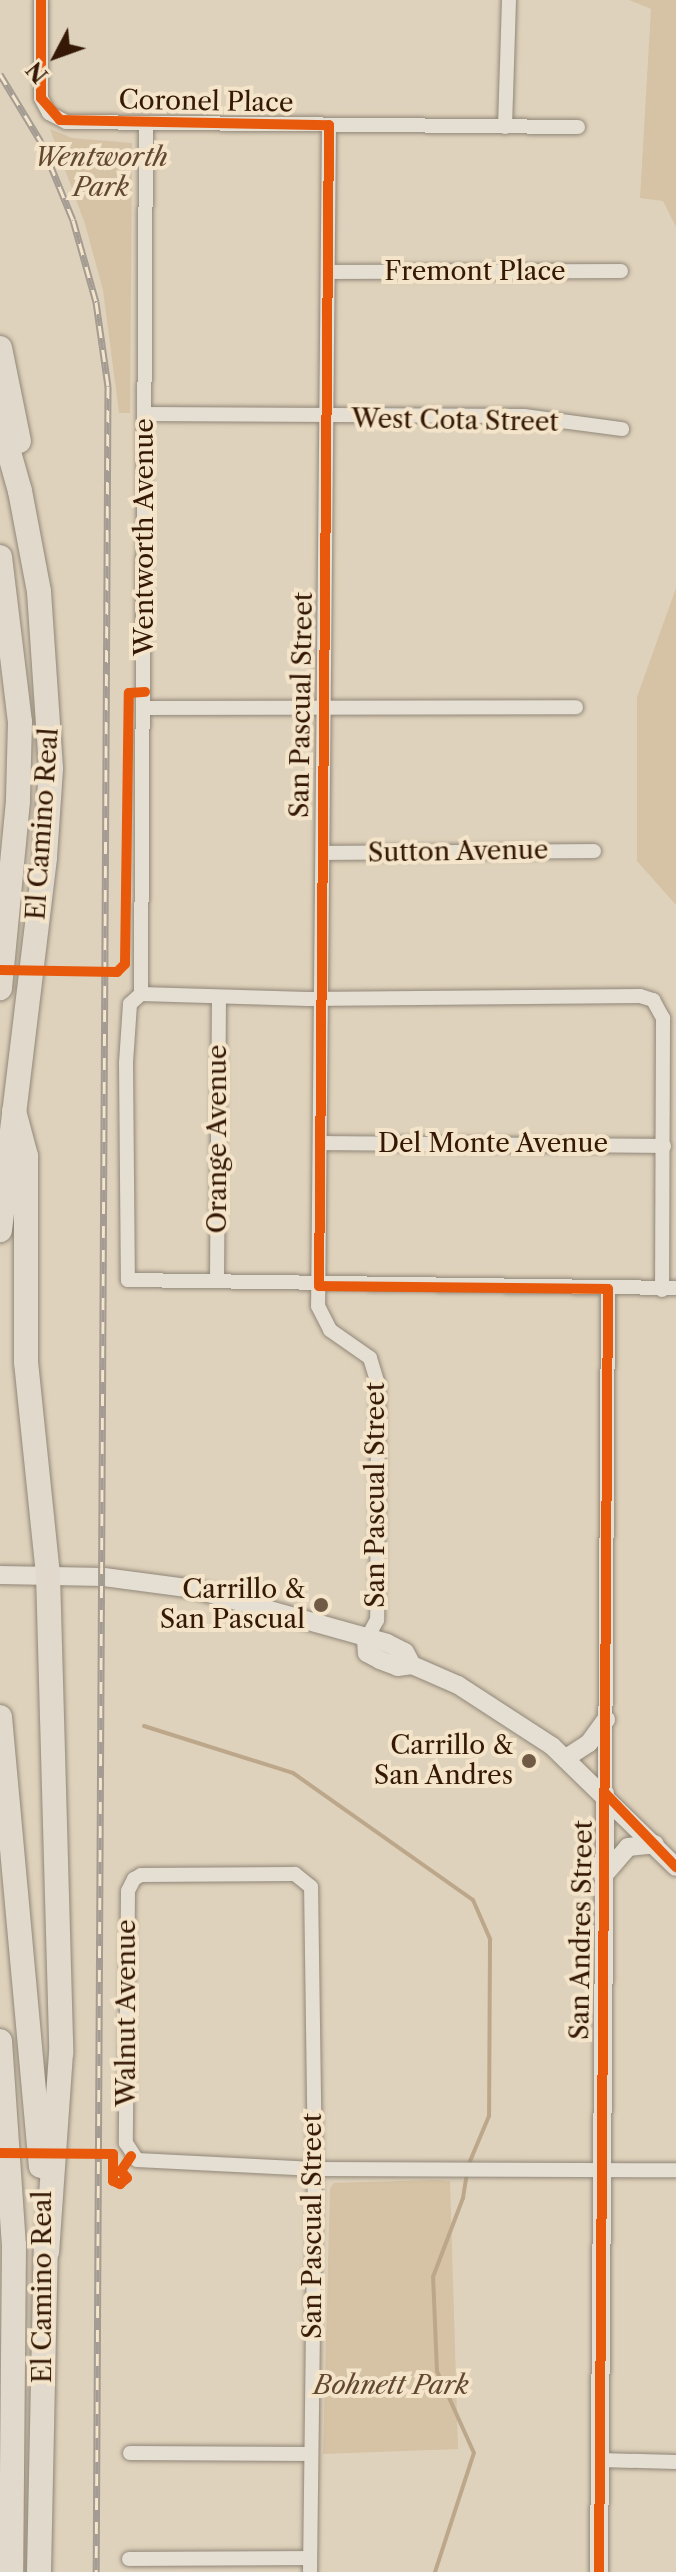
<!DOCTYPE html>
<style>
body{margin:0}
#map{position:relative;width:676px;height:2572px;overflow:hidden;background:#dfd2bc;font-family:"Libre Caslon Text",serif}
div>[style]{position:absolute}
[style*='--x']{left:calc(var(--x)*1px);top:calc(var(--y)*1px);width:calc(var(--w)*1px);rotate:calc(var(--a)*1deg)}
.green>*{inset:0;background:#d6c2a4}
.stream>*{height:4px;margin:-2px;padding:0 2px;transform-origin:2px;border-radius:2px;background:#bda78a}
.roads{filter:drop-shadow(0 0 2px #918778) drop-shadow(0 0 2px #918778)}
.street>*{height:14px;margin:-7px;padding:0 7px;transform-origin:7px;border-radius:7px;background:#e5ded3}
.secondary>*{height:18px;margin:-9px;padding:0 9px;transform-origin:9px;border-radius:9px;background:#e5ded3}
.highway>*{height:24px;margin:-12px;padding:0 12px;transform-origin:12px;border-radius:12px;background:#e1d9cc}
.rail>*{height:7px;margin-top:-3.5px;transform-origin:0;background:repeating-linear-gradient(90deg,#f3e4ca 0 12px,#a49c92 0 24px);box-sizing:border-box;border-block:2px solid #a49c92}
.cycleway>*{height:10px;margin:-5px;padding:0 5px;transform-origin:5px;border-radius:5px;background:#e8590c}
.dots>*{width:22px;height:22px;translate:-50% -50%;box-sizing:border-box;border:4px solid #f3e4ca;border-radius:50%}
span{translate:-50% -50%;white-space:nowrap;text-align:center;line-height:1.15;-webkit-text-stroke:8px #f3e4ca;paint-order:stroke}
.street-label{font-size:26px;color:#351906}
.park-label{font-size:26px;color:#634830;font-style:italic}
.poi-label{font-size:26px;color:#351906}
.right{translate:-100% -50%;text-align:right}
.north{position:absolute;left:16px;top:16px;width:80px;height:80px;-webkit-text-stroke:6px #f3e4ca;paint-order:stroke;rotate:229deg;font-size:22px;font-weight:700;line-height:32px;text-align:center;color:#351906}
.north::after{content:'';display:block;margin:auto;width:28px;height:36px;background:#351906;clip-path:polygon(50% 0,100% 100%,50% 72%,0 100%)}
</style>
<div id="map">
<div class="green">
<div style="clip-path:polygon(629px 0,676px 0,676px 227px,663px 201px,640px 198px,651px 9px)"></div>
<div style="clip-path:polygon(50px 129px,72px 138px,132px 143px,130px 413px,119px 413px,103px 290px,85px 224px)"></div>
<div style="clip-path:polygon(676px 588px,676px 905px,637px 861px,637px 697px)"></div>
<div style="clip-path:polygon(436px 2180px,450px 2181px,458px 2449px,323px 2454px,330px 2188px,334px 2183px)"></div>
</div>
<div class="stream">
<div style="--x:144;--y:1726;--w:156;--a:17.5"></div>
<div style="--x:293;--y:1773;--w:220;--a:35.2"></div>
<div style="--x:473;--y:1900;--w:43;--a:66.4"></div>
<div style="--x:490;--y:1939;--w:177;--a:90.3"></div>
<div style="--x:489;--y:2116;--w:54;--a:112.8"></div>
<div style="--x:435;--y:2572;--w:125;--a:-71.9"></div>
<div style="--x:474;--y:2453;--w:90;--a:-114.3"></div>
<div style="--x:437;--y:2371;--w:94;--a:-92.4"></div>
<div style="--x:433;--y:2277;--w:85;--a:-69.2"></div>
<div style="--x:463;--y:2198;--w:24;--a:-81"></div>
</div>
<div class="roads">
<div class="street">
<div style="--x:41;--y:0;--w:98;--a:90"></div>
<div style="--x:41;--y:98;--w:17;--a:62"></div>
<div style="--x:49;--y:113;--w:19;--a:28"></div>
<div style="--x:66;--y:122;--w:512;--a:0.56"></div>
<div style="--x:146;--y:124;--w:870;--a:90.33"></div>
<div style="--x:141;--y:994;--w:15;--a:138"></div>
<div style="--x:130;--y:1004;--w:59;--a:93.9"></div>
<div style="--x:126;--y:1063;--w:217;--a:89.5"></div>
<div style="--x:128;--y:1280;--w:548;--a:0.84"></div>
<div style="--x:329;--y:125;--w:1181;--a:90.53"></div>
<div style="--x:318;--y:1306;--w:27;--a:63"></div>
<div style="--x:330;--y:1330;--w:49;--a:35"></div>
<div style="--x:370;--y:1358;--w:28;--a:73"></div>
<div style="--x:378;--y:1385;--w:235;--a:90.2"></div>
<div style="--x:377;--y:1620;--w:23;--a:119"></div>
<div style="--x:505;--y:127;--w:127;--a:-88.2"></div>
<div style="--x:329;--y:272;--w:292;--a:-0.2"></div>
<div style="--x:144;--y:414;--w:380;--a:0.3"></div>
<div style="--x:524;--y:416;--w:99;--a:7.6"></div>
<div style="--x:144;--y:708;--w:432;--a:-0.1"></div>
<div style="--x:323;--y:853;--w:271;--a:-0.4"></div>
<div style="--x:141;--y:994;--w:167;--a:1.7"></div>
<div style="--x:308;--y:999;--w:332;--a:-0.5"></div>
<div style="--x:640;--y:996;--w:14;--a:17"></div>
<div style="--x:653;--y:1000;--w:21;--a:61"></div>
<div style="--x:663;--y:1018;--w:272;--a:90.2"></div>
<div style="--x:322;--y:1143;--w:342;--a:0.5"></div>
<div style="--x:217;--y:1281;--w:284;--a:-89.6"></div>
<div style="--x:605;--y:1793;--w:504;--a:-89.66"></div>
<div style="--x:130;--y:2453;--w:181;--a:0.3"></div>
<div style="--x:600;--y:2460;--w:76;--a:1.5"></div>
<div style="--x:129;--y:2559;--w:181;--a:-0.3"></div>
<div style="--x:310;--y:2572;--w:403;--a:-89.3"></div>
<div style="--x:315;--y:2169;--w:282;--a:-90.8"></div>
<div style="--x:311;--y:1887;--w:21;--a:-141"></div>
<div style="--x:295;--y:1874;--w:154;--a:179.6"></div>
<div style="--x:141;--y:1875;--w:8;--a:150"></div>
<div style="--x:134;--y:1879;--w:13;--a:117"></div>
<div style="--x:128;--y:1891;--w:252;--a:90.5"></div>
<div style="--x:126;--y:2143;--w:20;--a:57"></div>
<div style="--x:137;--y:2160;--w:178;--a:2.9"></div>
<div style="--x:315;--y:2169;--w:361;--a:0.2"></div>
</div>
<div class="secondary">
<div style="--x:0;--y:1575;--w:104;--a:1.1"></div>
<div style="--x:104;--y:1577;--w:91;--a:7.6"></div>
<div style="--x:194;--y:1589;--w:200;--a:15.6"></div>
<div style="--x:387;--y:1643;--w:20;--a:27"></div>
<div style="--x:405;--y:1652;--w:15;--a:62"></div>
<div style="--x:412;--y:1665;--w:50;--a:23.5"></div>
<div style="--x:458;--y:1685;--w:112;--a:33"></div>
<div style="--x:552;--y:1746;--w:173;--a:44.3"></div>
<div style="--x:366;--y:1640;--w:13;--a:86"></div>
<div style="--x:367;--y:1653;--w:15;--a:28"></div>
<div style="--x:380;--y:1660;--w:19;--a:21"></div>
<div style="--x:398;--y:1667;--w:14;--a:-8"></div>
<div style="--x:566;--y:1758;--w:27;--a:-33"></div>
<div style="--x:589;--y:1743;--w:29;--a:-54"></div>
<div style="--x:603;--y:1876;--w:38;--a:-49"></div>
<div style="--x:628;--y:1847;--w:27;--a:-6"></div>
<div style="--x:599;--y:2572;--w:779;--a:-89.56"></div>
</div>
<div class="highway">
<div style="--x:0;--y:348;--w:95;--a:78.5"></div>
<div style="--x:0;--y:420;--w:74;--a:74.3"></div>
<div style="--x:20;--y:491;--w:103;--a:79.3"></div>
<div style="--x:39;--y:592;--w:177;--a:86.1"></div>
<div style="--x:51;--y:769;--w:89;--a:93.9"></div>
<div style="--x:45;--y:858;--w:375;--a:96.9"></div>
<div style="--x:0;--y:557;--w:166;--a:83.1"></div>
<div style="--x:20;--y:722;--w:79;--a:91.5"></div>
<div style="--x:18;--y:801;--w:188;--a:95.5"></div>
<div style="--x:14;--y:1111;--w:47;--a:75.1"></div>
<div style="--x:26;--y:1156;--w:206;--a:90"></div>
<div style="--x:26;--y:1362;--w:213;--a:84.1"></div>
<div style="--x:48;--y:1574;--w:479;--a:88.4"></div>
<div style="--x:61;--y:2053;--w:199;--a:94"></div>
<div style="--x:0;--y:1717;--w:451;--a:84.8"></div>
<div style="--x:0;--y:2041;--w:204;--a:86.1"></div>
<div style="--x:14;--y:2245;--w:327;--a:90.5"></div>
<div style="--x:39;--y:2572;--w:333;--a:-88.8"></div>
</div>
</div>
<div class="rail">
<div style="--x:0;--y:74;--w:79;--a:58.9"></div>
<div style="--x:41;--y:142;--w:84;--a:67.7"></div>
<div style="--x:73;--y:220;--w:85;--a:74.3"></div>
<div style="--x:96;--y:302;--w:85;--a:81.9"></div>
<div style="--x:108;--y:386;--w:2186;--a:90.31"></div>
</div>
<div class="cycleway">
<div style="--x:41;--y:0;--w:98;--a:90"></div>
<div style="--x:41;--y:98;--w:29;--a:49"></div>
<div style="--x:60;--y:120;--w:269;--a:1.1"></div>
<div style="--x:329;--y:125;--w:1161;--a:90.49"></div>
<div style="--x:319;--y:1286;--w:289;--a:0.6"></div>
<div style="--x:608;--y:1289;--w:1283;--a:90.4"></div>
<div style="--x:0;--y:970;--w:117;--a:1"></div>
<div style="--x:117;--y:972;--w:11;--a:-45"></div>
<div style="--x:125;--y:964;--w:271;--a:-89.2"></div>
<div style="--x:129;--y:693;--w:16;--a:-4"></div>
<div style="--x:605;--y:1793;--w:103;--a:46.2"></div>
<div style="--x:0;--y:2153;--w:113;--a:0.5"></div>
<div style="--x:113;--y:2154;--w:27;--a:90"></div>
<div style="--x:113;--y:2181;--w:8;--a:23"></div>
<div style="--x:120;--y:2184;--w:9;--a:-41"></div>
<div style="--x:127;--y:2178;--w:9;--a:-131"></div>
<div style="--x:121;--y:2171;--w:18;--a:-56"></div>
</div>
<div class="dots">
<div style="left:321px;top:1605px;background:#705a46"></div>
<div style="left:529px;top:1761px;background:#705a46"></div>
</div>
<div class="street-label">
<span style="left:206px;top:102px;rotate:1deg">Coronel Place</span>
<span style="left:475px;top:272px">Fremont Place</span>
<span style="left:455px;top:421px;rotate:1deg">West Cota Street</span>
<span style="left:145px;top:537px;rotate:-90deg">Wentworth Avenue</span>
<span style="left:302px;top:705px;rotate:-89deg">San Pascual Street</span>
<span style="left:43px;top:824px;rotate:-86deg">El Camino Real</span>
<span style="left:458px;top:852px;rotate:-1deg">Sutton Avenue</span>
<span style="left:218px;top:1139px;rotate:-90deg">Orange Avenue</span>
<span style="left:493px;top:1144px">Del Monte Avenue</span>
<span style="left:376px;top:1495px;rotate:-90deg">San Pascual Street</span>
<span style="left:582px;top:1930px;rotate:-89deg">San Andres Street</span>
<span style="left:127px;top:2013px;rotate:-90deg">Walnut Avenue</span>
<span style="left:313px;top:2226px;rotate:-90deg">San Pascual Street</span>
<span style="left:43px;top:2287px;rotate:-90deg">El Camino Real</span>
</div>
<div class="park-label">
<span style="left:101px;top:173px">Wentworth<br>Park</span>
<span style="left:391px;top:2386px">Bohnett Park</span>
</div>
<div class="poi-label">
<span class="right" style="left:305px;top:1605px">Carrillo &amp;<br>San Pascual</span>
<span class="right" style="left:513px;top:1761px">Carrillo &amp;<br>San Andres</span>
</div>
<div class="north">N</div>
</div>
